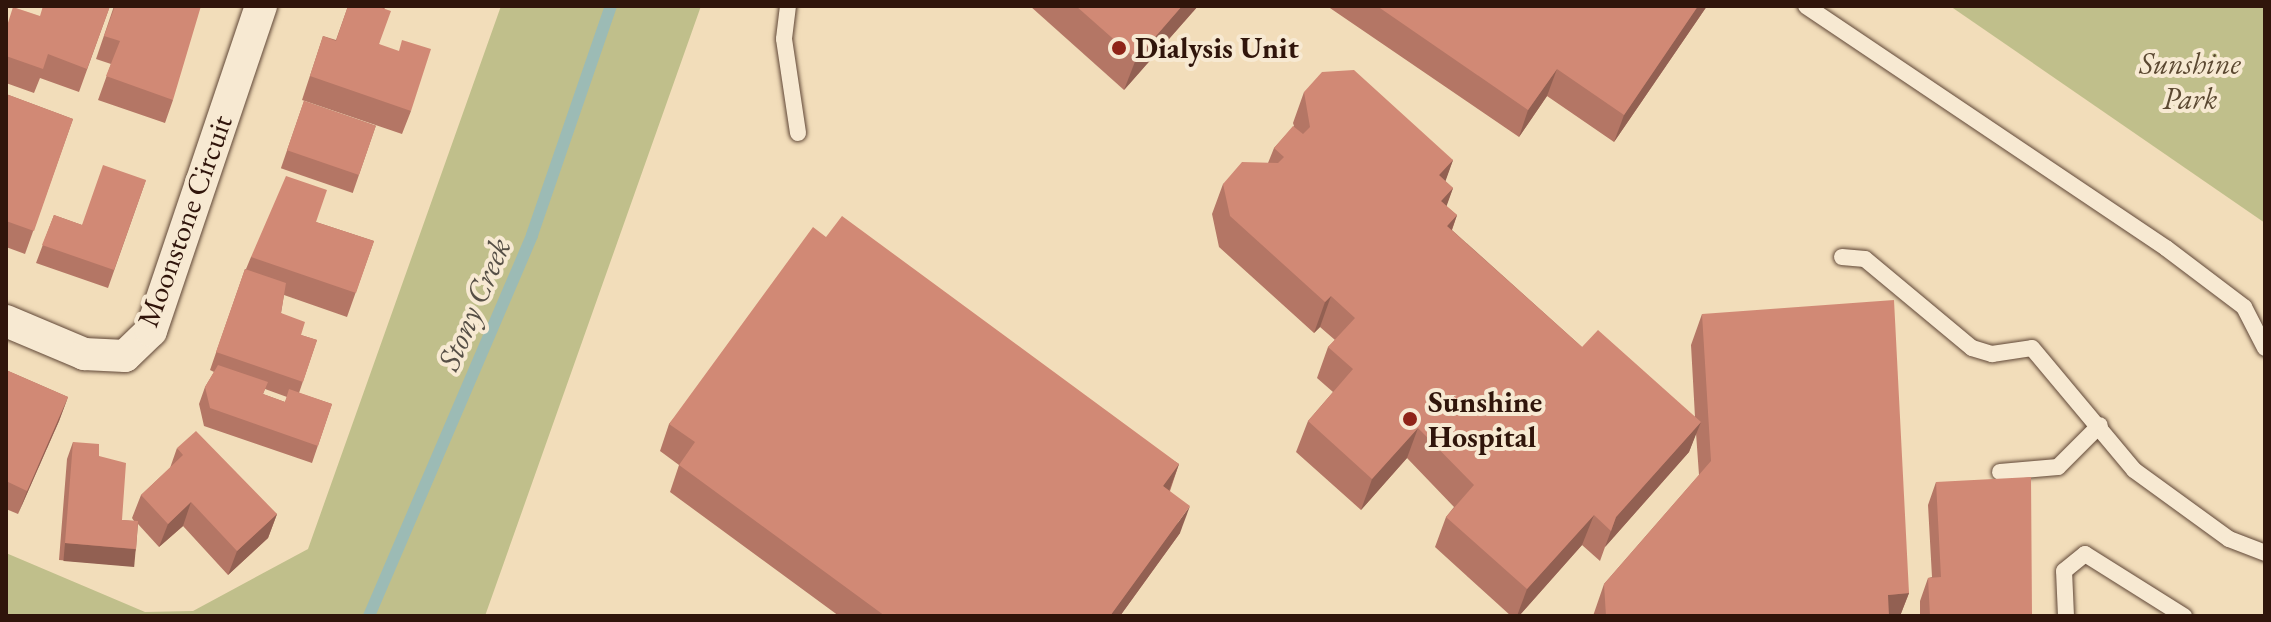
<!DOCTYPE html>
<style>
body{margin:0}
#map{position:relative;width:2271px;height:622px;overflow:hidden;background:#f2ddba;font-family:"EB Garamond",serif}
div>[style]{position:absolute}
[style*='--x']{left:calc(var(--x)*1px);top:calc(var(--y)*1px);width:calc(var(--w)*1px);rotate:calc(var(--a)*1deg)}
.green>*{inset:0;background:#c0bf8b}
.stream>*{height:12px;margin:-6px;padding:0 6px;transform-origin:6px;border-radius:6px;background:#9cbbb5}
.roads{filter:drop-shadow(0 0 2px #604737) drop-shadow(0 0 2px #604737)}
.service>*{height:16px;margin:-8px;padding:0 8px;transform-origin:8px;border-radius:8px;background:#f7e9d2}
.minor>*{height:32px;margin:-16px;padding:0 16px;transform-origin:16px;border-radius:16px;background:#f7e9d2}
.wall>*{inset:0;background:#b47665;transform-origin:0 0}
.shaded-wall>*{inset:0;background:#926052;transform-origin:0 0}
.building>*{inset:0;background:#d18975;transform-origin:0 0}
.dots>*{width:22px;height:22px;translate:-50% -50%;box-sizing:border-box;border:4px solid #f7e9d2;border-radius:50%}
span{translate:-50% -50%;white-space:nowrap;text-align:center;line-height:1.15;-webkit-text-stroke:8px #f7e9d2;paint-order:stroke}
.poi-label{font-size:30px;color:#30150b;font-weight:700}
.left{translate:0 -50%;text-align:left}
.park-label{font-size:30px;color:#5b4831;font-style:italic}
.street-label{font-size:30px;color:#30150b}
.water-label{font-size:32px;color:#564f46;font-style:italic}
.frame{position:absolute;inset:0;border:8px solid #30150b;pointer-events:none}
</style>
<div id="map">
<div class="green">
<div style="clip-path:polygon(501px 6px,701px 6px,485px 616px,6px 616px,6px 553px,145px 612px,193px 611px,308px 549px)"></div>
<div style="clip-path:polygon(1950px 6px,2265px 6px,2265px 223px)"></div>
</div>
<div class="stream">
<div style="--x:369;--y:616;--w:414;--a:-66.8"></div>
<div style="--x:532;--y:235;--w:242;--a:-71"></div>
</div>
<div class="roads">
<div class="service">
<div style="--x:788;--y:6;--w:33;--a:97"></div>
<div style="--x:784;--y:39;--w:95;--a:81.5"></div>
<div style="--x:1806;--y:6;--w:434;--a:33.9"></div>
<div style="--x:2166;--y:248;--w:98;--a:37.1"></div>
<div style="--x:2244;--y:307;--w:46;--a:62.9"></div>
<div style="--x:1842;--y:257;--w:23;--a:5"></div>
<div style="--x:1865;--y:259;--w:139;--a:39.8"></div>
<div style="--x:1972;--y:348;--w:21;--a:17"></div>
<div style="--x:1992;--y:354;--w:40;--a:-8.5"></div>
<div style="--x:2032;--y:348;--w:159;--a:50.1"></div>
<div style="--x:2134;--y:470;--w:117;--a:36"></div>
<div style="--x:2229;--y:539;--w:39;--a:21"></div>
<div style="--x:2000;--y:472;--w:58;--a:-4.9"></div>
<div style="--x:2058;--y:467;--w:59;--a:-45"></div>
<div style="--x:2066;--y:616;--w:45;--a:-92.5"></div>
<div style="--x:2064;--y:571;--w:27;--a:-39"></div>
<div style="--x:2085;--y:554;--w:117;--a:32.1"></div>
</div>
<div class="minor">
<div style="--x:6;--y:321;--w:85;--a:22.9"></div>
<div style="--x:84;--y:354;--w:41;--a:2.8"></div>
<div style="--x:125;--y:356;--w:36;--a:-44"></div>
<div style="--x:151;--y:331;--w:343;--a:-71.3"></div>
</div>
</div>
<div class="wall">
<div style="clip-path:polygon(110px 6px,79px 92px,40px 78px,34px 93px,6px 83px,6px 28px,40px 16px)"></div>
<div style="clip-path:polygon(114px 6px,173px 100px,165px 123px,98px 100px,111px 64px,96px 59px)"></div>
<div style="clip-path:polygon(348px 6px,385px 6px,379px 44px,411px 111px,402px 134px,302px 100px,323px 36px,336px 40px)"></div>
<div style="clip-path:polygon(1030px 6px,1198px 6px,1124px 90px)"></div>
<div style="clip-path:polygon(1327px 6px,1707px 6px,1614px 142px,1547px 96px,1519px 137px)"></div>
<div style="clip-path:polygon(1304px 92px,1453px 160px,1445px 181px,1453px 188px,1446px 206px,1457px 215px,1452px 230px,1582px 347px,1695px 417px,1691px 345px,1702px 314px,1909px 593px,1900px 616px,1593px 616px,1604px 584px,1699px 475px,1696px 433px,1689px 452px,1605px 547px,1600px 561px,1582px 545px,1519px 616px,1511px 616px,1435px 547px,1446px 517px,1454px 507px,1407px 458px,1361px 510px,1296px 452px,1308px 421px,1333px 392px,1317px 378px,1328px 347px,1335px 340px,1320px 327px,1314px 333px,1219px 247px,1212px 214px,1223px 184px,1268px 163px,1274px 148px,1294px 126px,1293px 123px)"></div>
<div style="clip-path:polygon(6px 94px,73px 119px,25px 254px,6px 247px)"></div>
<div style="left:304px;top:101px;width:76px;height:71px;rotate:19deg"></div>
<div style="clip-path:polygon(146px 180px,108px 288px,36px 263px,54px 215px,82px 225px)"></div>
<div style="clip-path:polygon(evenodd,316px 222px,374px 241px,347px 317px,284px 295px,281px 313px,301px 335px,317px 340px,299px 393px,332px 404px,312px 463px,204px 426px,199px 404px,205px 387px,214px 372px,210px 370px,245px 269px,246px 269px,251px 257px,316px 222px,265px 389px,287px 397px,285px 402px,263px 394px,265px 389px)"></div>
<div style="clip-path:polygon(826px 237px,1179px 464px,1170px 491px,1180px 533px,1120px 616px,839px 616px,670px 492px,679px 465px,660px 451px,669px 424px)"></div>
<div style="clip-path:polygon(6px 370px,68px 397px,59px 421px,18px 514px,6px 509px)"></div>
<div style="clip-path:polygon(73px 442px,99px 456px,122px 520px,134px 521px,132px 518px,141px 495px,170px 468px,177px 448px,277px 514px,268px 538px,228px 575px,183px 526px,159px 547px,138px 524px,136px 549px,130px 566px,59px 560px,67px 459px)"></div>
<div style="clip-path:polygon(1936px 482px,2032px 616px,1920px 616px,1920px 601px,1928px 578px,1932px 577px,1928px 505px)"></div>
</div>
<div class="shaded-wall">
<div style="clip-path:polygon(1182px 6px,1198px 6px,1124px 90px,1136px 59px)"></div>
<div style="clip-path:polygon(1698px 6px,1707px 6px,1614px 142px,1624px 115px)"></div>
<div style="clip-path:polygon(1557px 69px,1547px 96px,1519px 137px,1528px 110px)"></div>
<div style="clip-path:polygon(1453px 160px,1442px 191px,1439px 175px)"></div>
<div style="clip-path:polygon(1453px 188px,1442px 219px,1441px 201px)"></div>
<div style="clip-path:polygon(1457px 215px,1446px 246px,1447px 226px)"></div>
<div style="clip-path:polygon(1331px 296px,1320px 327px,1314px 333px,1325px 302px)"></div>
<div style="clip-path:polygon(68px 397px,59px 421px,18px 514px,27px 491px)"></div>
<div style="clip-path:polygon(1701px 422px,1689px 452px,1605px 547px,1616px 517px)"></div>
<div style="clip-path:polygon(1418px 428px,1407px 458px,1361px 510px,1372px 479px)"></div>
<div style="clip-path:polygon(1179px 464px,1169px 491px,1163px 486px)"></div>
<div style="clip-path:polygon(191px 502px,183px 526px,159px 547px,168px 524px)"></div>
<div style="clip-path:polygon(1190px 506px,1180px 533px,1120px 616px,1110px 616px)"></div>
<div style="clip-path:polygon(277px 514px,268px 538px,228px 575px,237px 551px)"></div>
<div style="clip-path:polygon(1594px 515px,1582px 545px,1519px 616px,1517px 616px,1527px 589px)"></div>
<div style="left:65px;top:543px;width:71px;height:18px;rotate:5deg"></div>
<div style="clip-path:polygon(1909px 593px,1900px 616px,1880px 616px,1888px 595px)"></div>
</div>
<div class="building">
<div style="clip-path:polygon(43px 6px,110px 6px,87px 69px,48px 54px,43px 69px,6px 56px,6px 29px,13px 7px,40px 16px)"></div>
<div style="clip-path:polygon(115px 6px,201px 6px,173px 100px,106px 76px,120px 41px,104px 36px)"></div>
<div style="clip-path:polygon(348px 6px,376px 6px,391px 11px,379px 44px,399px 51px,402px 40px,431px 49px,411px 111px,310px 76px,323px 36px,336px 41px)"></div>
<div style="clip-path:polygon(1076px 6px,1182px 6px,1136px 59px)"></div>
<div style="clip-path:polygon(1377px 6px,1698px 6px,1624px 115px,1557px 69px,1528px 110px)"></div>
<div style="clip-path:polygon(1354px 70px,1453px 160px,1439px 175px,1453px 188px,1441px 201px,1457px 215px,1447px 226px,1582px 347px,1598px 330px,1701px 422px,1616px 517px,1611px 531px,1594px 515px,1527px 589px,1446px 517px,1474px 485px,1418px 428px,1372px 479px,1308px 421px,1353px 369px,1328px 347px,1355px 318px,1331px 296px,1325px 302px,1230px 216px,1223px 184px,1242px 162px,1278px 163px,1284px 157px,1274px 148px,1293px 126px,1303px 134px,1310px 127px,1304px 92px,1322px 72px)"></div>
<div style="clip-path:polygon(6px 94px,73px 119px,34px 231px,6px 221px)"></div>
<div style="left:304px;top:101px;width:76px;height:52px;rotate:19deg"></div>
<div style="clip-path:polygon(103px 165px,146px 180px,114px 270px,42px 245px,54px 215px,82px 225px)"></div>
<div style="clip-path:polygon(286px 176px,327px 190px,316px 222px,374px 241px,356px 293px,251px 257px)"></div>
<div style="clip-path:polygon(842px 216px,1179px 464px,1163px 486px,1190px 506px,1110px 616px,885px 616px,679px 465px,695px 442px,669px 424px,813px 227px,826px 237px)"></div>
<div style="clip-path:polygon(245px 269px,286px 283px,281px 313px,305px 322px,301px 335px,317px 340px,303px 382px,216px 352px)"></div>
<div style="clip-path:polygon(1894px 300px,1909px 593px,1888px 595px,1889px 616px,1606px 616px,1604px 584px,1711px 461px,1702px 314px)"></div>
<div style="clip-path:polygon(218px 365px,268px 382px,263px 394px,285px 402px,289px 389px,332px 404px,318px 446px,210px 408px,205px 387px)"></div>
<div style="clip-path:polygon(6px 370px,68px 397px,27px 491px,6px 481px)"></div>
<div style="clip-path:polygon(196px 431px,277px 514px,237px 551px,191px 502px,168px 524px,141px 495px,183px 455px,177px 448px)"></div>
<div style="clip-path:polygon(73px 442px,99px 444px,99px 456px,126px 463px,122px 520px,138px 521px,136px 549px,65px 543px)"></div>
<div style="clip-path:polygon(2031px 477px,2032px 616px,1930px 616px,1928px 578px,1941px 577px,1936px 482px)"></div>
</div>
<div class="dots">
<div style="left:1119px;top:48px;background:#8f2418"></div>
<div style="left:1410px;top:419px;background:#8f2418"></div>
</div>
<div class="poi-label">
<span class="left" style="left:1135px;top:48px">Dialysis Unit</span>
<span class="left" style="left:1428px;top:419px">Sunshine<br>Hospital</span>
</div>
<div class="park-label">
<span style="left:2190px;top:81px">Sunshine<br>Park</span>
</div>
<div class="street-label">
<span style="left:185px;top:221px;rotate:-70deg">Moonstone Circuit</span>
</div>
<div class="water-label">
<span style="left:474px;top:304px;rotate:-67deg">Stony Creek</span>
</div>
<div class="frame"></div>
</div>
